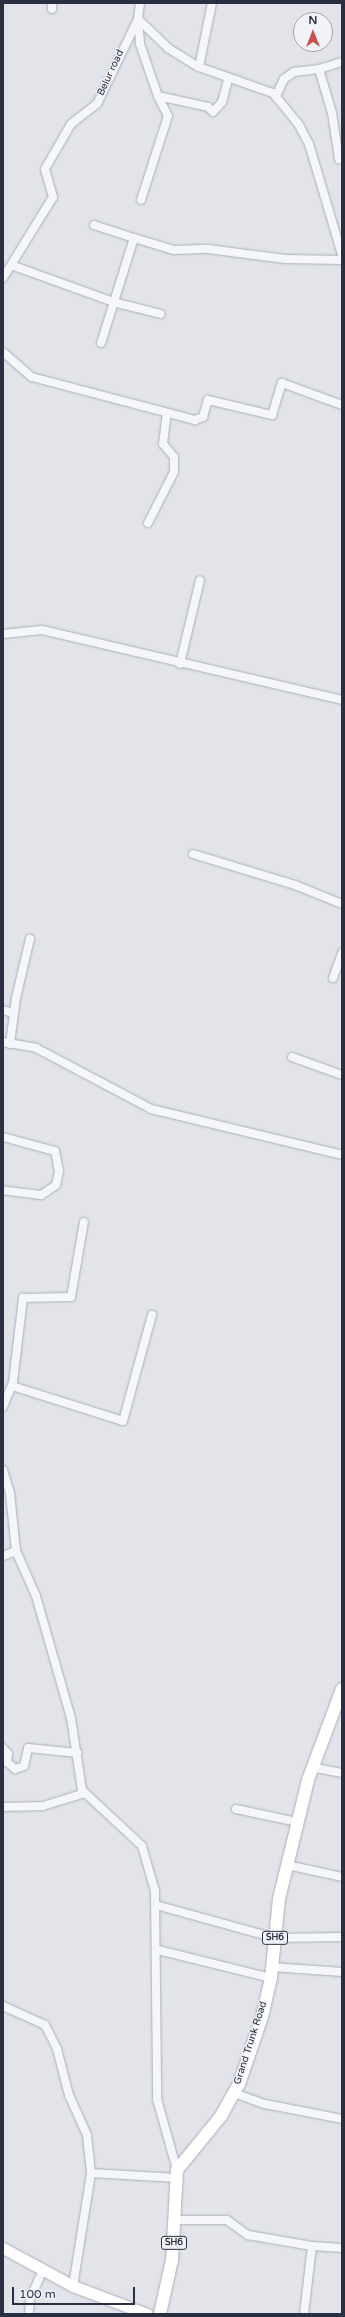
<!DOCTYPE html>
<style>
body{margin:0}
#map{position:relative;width:345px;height:2317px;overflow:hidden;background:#e2e4ea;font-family:"Varela Round",sans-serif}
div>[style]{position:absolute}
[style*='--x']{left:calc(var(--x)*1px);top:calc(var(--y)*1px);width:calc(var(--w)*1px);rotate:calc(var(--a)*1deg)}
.roads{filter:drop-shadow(0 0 1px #abaeb8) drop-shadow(0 0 1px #abaeb8)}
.street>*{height:8px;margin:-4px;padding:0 4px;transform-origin:4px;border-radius:4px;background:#f5f6f9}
.secondary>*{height:11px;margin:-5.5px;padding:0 5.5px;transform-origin:5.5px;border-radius:5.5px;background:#fff}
.primary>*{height:12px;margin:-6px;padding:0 6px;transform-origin:6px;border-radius:6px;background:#fff}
span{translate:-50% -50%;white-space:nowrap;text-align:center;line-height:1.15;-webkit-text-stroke:3px #f2f3f8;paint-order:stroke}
.shield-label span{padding:1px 3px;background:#f2f3f8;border:1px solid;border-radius:3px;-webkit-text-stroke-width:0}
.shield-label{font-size:9px;color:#2b2f42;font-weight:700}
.street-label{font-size:10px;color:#2b2f42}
.frame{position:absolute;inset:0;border:4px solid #2b2f42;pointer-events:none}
.north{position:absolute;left:293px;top:12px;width:40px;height:40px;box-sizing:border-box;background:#f2f3f8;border:1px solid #a2a5af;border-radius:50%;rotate:0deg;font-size:11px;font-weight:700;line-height:16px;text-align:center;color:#2b2f42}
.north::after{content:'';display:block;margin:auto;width:14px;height:18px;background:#ca534d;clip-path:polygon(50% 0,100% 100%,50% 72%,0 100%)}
.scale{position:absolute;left:12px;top:2287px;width:123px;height:18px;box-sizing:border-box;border:2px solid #2b2f42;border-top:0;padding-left:5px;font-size:12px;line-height:14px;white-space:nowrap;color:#2b2f42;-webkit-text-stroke:3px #f2f3f8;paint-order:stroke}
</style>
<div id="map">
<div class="roads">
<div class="street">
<div style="--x:52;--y:3;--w:6;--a:90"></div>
<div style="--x:138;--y:19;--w:42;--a:44"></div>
<div style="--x:168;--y:48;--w:36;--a:32"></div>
<div style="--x:199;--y:67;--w:78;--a:19.4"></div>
<div style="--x:273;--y:93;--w:41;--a:50.9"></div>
<div style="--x:299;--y:125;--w:21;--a:62"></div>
<div style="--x:309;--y:144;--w:116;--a:73.4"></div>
<div style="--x:138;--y:20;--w:24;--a:85"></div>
<div style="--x:140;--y:44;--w:55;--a:70.9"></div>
<div style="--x:158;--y:96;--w:51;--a:12.4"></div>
<div style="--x:208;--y:107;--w:7;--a:45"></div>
<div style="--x:213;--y:112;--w:13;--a:-48"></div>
<div style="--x:222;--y:102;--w:24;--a:-75"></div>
<div style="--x:199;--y:67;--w:65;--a:-78.5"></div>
<div style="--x:319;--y:69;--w:24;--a:-17"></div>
<div style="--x:276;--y:96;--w:19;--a:-65"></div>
<div style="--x:284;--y:79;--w:12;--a:-35"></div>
<div style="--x:294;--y:72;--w:25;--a:-7"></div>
<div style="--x:319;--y:69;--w:46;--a:73.5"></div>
<div style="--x:332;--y:113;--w:47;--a:81.3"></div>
<div style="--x:141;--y:200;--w:88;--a:-72.2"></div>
<div style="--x:168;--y:116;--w:22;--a:-117"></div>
<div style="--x:94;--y:225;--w:42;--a:18"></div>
<div style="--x:134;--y:238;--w:110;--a:107.4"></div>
<div style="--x:134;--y:238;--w:42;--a:16.7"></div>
<div style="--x:174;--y:250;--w:34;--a:-2"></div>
<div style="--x:208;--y:249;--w:78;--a:7.4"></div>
<div style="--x:285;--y:259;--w:57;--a:1"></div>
<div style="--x:11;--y:265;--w:109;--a:19.9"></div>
<div style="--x:113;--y:302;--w:49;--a:14"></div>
<div style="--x:3;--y:278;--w:95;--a:-58.3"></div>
<div style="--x:53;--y:197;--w:29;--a:-106"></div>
<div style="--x:45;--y:169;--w:52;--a:-60"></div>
<div style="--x:71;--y:124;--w:33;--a:-38"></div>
<div style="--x:97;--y:104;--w:94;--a:-64.2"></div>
<div style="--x:138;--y:19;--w:16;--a:-83"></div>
<div style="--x:3;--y:352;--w:38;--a:41"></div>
<div style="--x:32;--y:377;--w:169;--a:14.8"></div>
<div style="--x:195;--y:420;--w:9;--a:-21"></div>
<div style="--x:203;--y:417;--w:18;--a:-74"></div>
<div style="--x:208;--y:400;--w:66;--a:13.2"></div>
<div style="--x:272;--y:415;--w:34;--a:-73"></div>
<div style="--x:282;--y:383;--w:64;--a:20.1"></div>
<div style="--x:148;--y:523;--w:57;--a:-63"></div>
<div style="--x:174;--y:472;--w:15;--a:-90"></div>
<div style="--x:174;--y:457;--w:17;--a:-130"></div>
<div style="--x:163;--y:444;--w:31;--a:-83"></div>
<div style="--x:3;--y:634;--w:39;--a:-6"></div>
<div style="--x:42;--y:630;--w:308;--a:13.1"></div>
<div style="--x:180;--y:664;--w:86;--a:-76.6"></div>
<div style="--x:193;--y:854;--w:107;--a:16.9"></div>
<div style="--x:295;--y:885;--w:51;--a:22"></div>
<div style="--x:333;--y:978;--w:27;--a:-70"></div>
<div style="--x:3;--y:1010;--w:10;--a:17"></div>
<div style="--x:3;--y:1042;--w:34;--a:10"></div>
<div style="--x:36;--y:1048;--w:130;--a:27.9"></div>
<div style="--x:151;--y:1109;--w:196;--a:13.5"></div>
<div style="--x:10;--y:1044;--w:46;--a:-82.6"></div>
<div style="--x:16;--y:998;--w:61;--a:-76.7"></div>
<div style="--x:292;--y:1057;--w:53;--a:19.8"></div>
<div style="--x:3;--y:1137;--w:54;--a:15.1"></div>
<div style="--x:55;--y:1151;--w:20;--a:79"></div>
<div style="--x:59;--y:1171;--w:14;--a:102"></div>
<div style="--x:56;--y:1185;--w:18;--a:146"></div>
<div style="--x:41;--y:1195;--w:38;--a:-173"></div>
<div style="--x:12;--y:1386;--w:116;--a:17.5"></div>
<div style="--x:123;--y:1421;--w:110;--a:-74.7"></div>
<div style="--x:3;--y:1407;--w:27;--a:-68"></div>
<div style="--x:13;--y:1382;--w:85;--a:-83.2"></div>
<div style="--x:23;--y:1298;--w:48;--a:-1.2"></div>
<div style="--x:71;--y:1297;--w:76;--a:-80.2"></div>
<div style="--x:3;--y:1470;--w:24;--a:73"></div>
<div style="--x:10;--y:1493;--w:58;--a:84.1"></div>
<div style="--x:16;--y:1551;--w:49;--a:66"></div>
<div style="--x:36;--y:1596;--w:127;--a:74"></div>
<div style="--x:71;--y:1718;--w:73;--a:81.3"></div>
<div style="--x:82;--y:1790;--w:82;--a:43"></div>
<div style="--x:142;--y:1846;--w:47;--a:73.9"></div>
<div style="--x:155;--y:1891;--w:208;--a:89.4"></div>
<div style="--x:157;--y:2099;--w:74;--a:74.3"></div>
<div style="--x:3;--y:1556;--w:14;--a:-21"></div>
<div style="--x:3;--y:1748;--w:8;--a:50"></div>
<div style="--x:8;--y:1754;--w:8;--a:97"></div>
<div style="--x:7;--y:1762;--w:11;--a:41"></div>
<div style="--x:15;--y:1769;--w:9;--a:-18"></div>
<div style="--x:24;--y:1766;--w:18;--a:-77"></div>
<div style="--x:28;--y:1748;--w:50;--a:5.7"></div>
<div style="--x:311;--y:1767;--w:32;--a:11"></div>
<div style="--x:3;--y:1807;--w:40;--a:-1.4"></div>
<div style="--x:43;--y:1806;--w:44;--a:-17.2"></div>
<div style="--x:236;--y:1809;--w:62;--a:12"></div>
<div style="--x:287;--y:1865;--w:56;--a:12.3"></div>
<div style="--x:156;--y:1905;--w:123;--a:15.5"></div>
<div style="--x:275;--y:1938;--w:67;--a:-0.9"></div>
<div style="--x:158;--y:1950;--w:116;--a:13.9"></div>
<div style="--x:272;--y:1967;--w:70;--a:4.1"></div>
<div style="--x:3;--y:2006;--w:46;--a:24.3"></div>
<div style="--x:45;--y:2025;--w:27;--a:63"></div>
<div style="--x:57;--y:2049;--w:48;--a:75.4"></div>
<div style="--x:69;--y:2095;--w:44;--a:65.8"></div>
<div style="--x:87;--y:2135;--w:38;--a:84"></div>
<div style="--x:91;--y:2173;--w:86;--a:3.3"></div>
<div style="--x:234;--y:2093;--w:33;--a:20"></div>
<div style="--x:265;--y:2104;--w:78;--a:11"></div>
<div style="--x:176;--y:2220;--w:51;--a:0"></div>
<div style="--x:227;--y:2220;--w:26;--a:36"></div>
<div style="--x:248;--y:2235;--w:65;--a:9.8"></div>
<div style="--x:73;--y:2286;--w:114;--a:-80.9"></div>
<div style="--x:29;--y:2314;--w:15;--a:-86"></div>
<div style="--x:30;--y:2299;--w:32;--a:-66"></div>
<div style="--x:304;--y:2314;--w:68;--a:-83.3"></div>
<div style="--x:312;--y:2246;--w:30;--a:4"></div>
</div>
<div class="secondary">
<div style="--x:3;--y:2248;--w:80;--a:28.5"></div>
<div style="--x:73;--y:2286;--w:79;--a:20.7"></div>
</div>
<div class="primary">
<div style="--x:160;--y:2314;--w:55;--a:-77.5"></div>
<div style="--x:172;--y:2260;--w:90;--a:-86.8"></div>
<div style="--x:177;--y:2170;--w:70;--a:-50.8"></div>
<div style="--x:221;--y:2116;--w:37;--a:-61"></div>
<div style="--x:239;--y:2084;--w:71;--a:-71.1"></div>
<div style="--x:262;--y:2017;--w:40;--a:-77"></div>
<div style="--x:271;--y:1978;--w:79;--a:-84.2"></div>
<div style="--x:279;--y:1899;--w:122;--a:-76.3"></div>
<div style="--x:308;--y:1780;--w:97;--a:-69.5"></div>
</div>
</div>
<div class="shield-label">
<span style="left:275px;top:1938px">SH6</span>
<span style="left:174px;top:2243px">SH6</span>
</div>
<div class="street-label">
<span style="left:111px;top:73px;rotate:-65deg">Belur road</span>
<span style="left:251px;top:2043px;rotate:-72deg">Grand Trunk Road</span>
</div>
<div class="frame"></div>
<div class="north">N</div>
<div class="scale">100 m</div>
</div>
